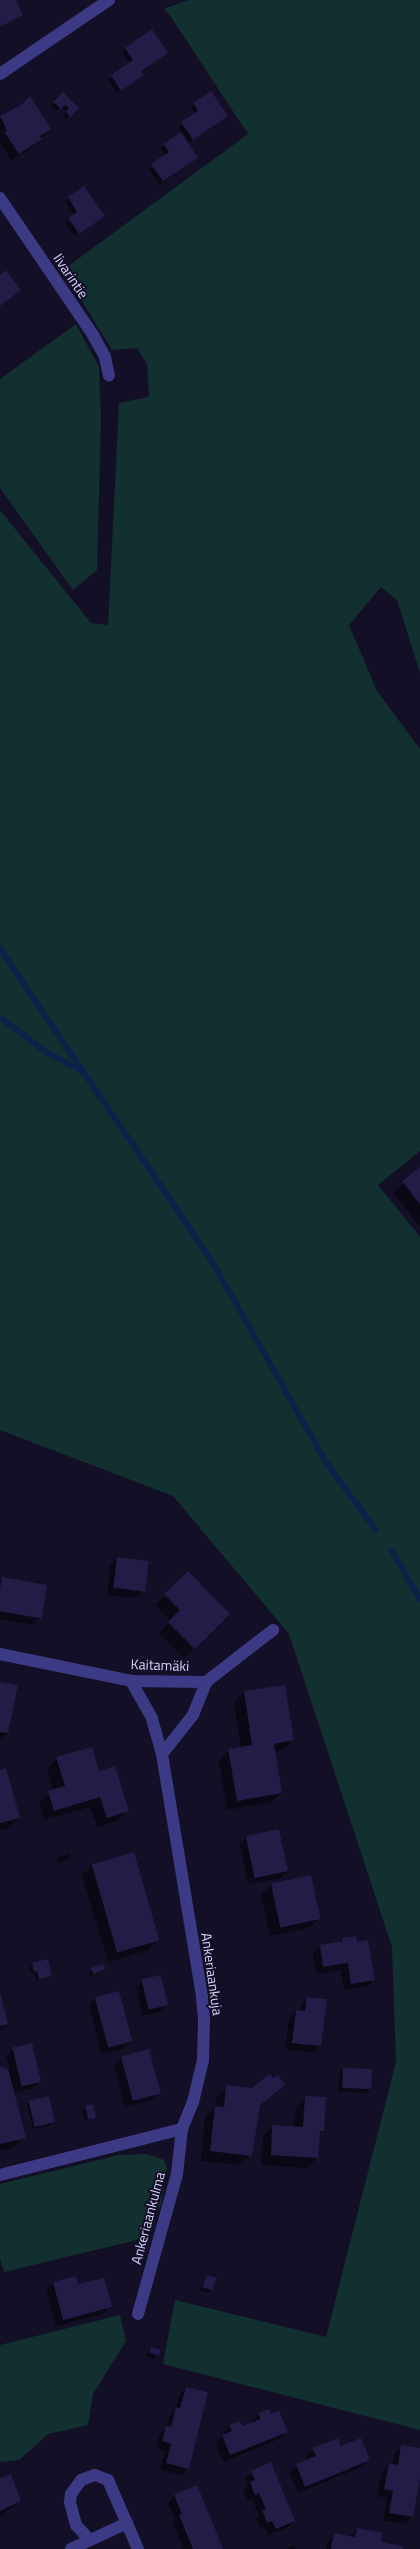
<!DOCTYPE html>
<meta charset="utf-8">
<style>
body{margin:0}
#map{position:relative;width:420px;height:2549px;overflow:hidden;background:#130f26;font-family:"Titillium Web",sans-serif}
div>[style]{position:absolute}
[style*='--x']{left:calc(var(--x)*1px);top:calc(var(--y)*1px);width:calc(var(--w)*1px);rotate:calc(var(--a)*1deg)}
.green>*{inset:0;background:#12302f}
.shadow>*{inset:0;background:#0007}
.stream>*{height:5.5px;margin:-2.75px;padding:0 2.75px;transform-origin:2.75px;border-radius:2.75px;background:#0c2248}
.building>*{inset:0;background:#241b47;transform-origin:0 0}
.minor>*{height:12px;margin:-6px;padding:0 6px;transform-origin:6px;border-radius:6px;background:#3d3a85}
span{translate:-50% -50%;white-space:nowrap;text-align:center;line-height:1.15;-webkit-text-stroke:4px #130f26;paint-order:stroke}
.street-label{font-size:14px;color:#d9d4ff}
</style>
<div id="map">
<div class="green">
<div style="clip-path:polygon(188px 0,420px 0,420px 673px,397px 600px,381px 587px,349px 625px,377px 691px,420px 749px,420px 1151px,378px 1185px,420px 1237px,420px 2430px,163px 2364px,175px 2300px,326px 2337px,396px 2062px,392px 1947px,289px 1634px,173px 1496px,0 1430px,0 510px,91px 623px,108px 625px,119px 403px,149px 397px,147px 364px,137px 348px,112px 350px,63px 270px,248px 134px,171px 17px,164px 9px)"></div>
<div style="clip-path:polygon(76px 324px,99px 367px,101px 419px,97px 570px,73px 590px,0 488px,0 379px)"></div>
<div style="clip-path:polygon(147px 2154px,164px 2160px,167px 2168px,161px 2205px,137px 2240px,4px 2272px,0 2259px,0 2184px,119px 2155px)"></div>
<div style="clip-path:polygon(120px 2315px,126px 2341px,93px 2394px,88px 2425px,48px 2434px,19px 2460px,0 2462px,0 2345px)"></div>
</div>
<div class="shadow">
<div style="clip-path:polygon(0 0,14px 0,22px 15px,0 27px)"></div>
<div style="clip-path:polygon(126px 49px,163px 56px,140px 72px,139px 78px,117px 93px,108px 80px,130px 64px,122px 52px)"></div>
<div style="clip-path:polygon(63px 94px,77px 108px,66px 119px,63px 116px,66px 112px,61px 107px,57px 111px,51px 106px)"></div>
<div style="clip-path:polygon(194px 104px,223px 119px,189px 142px,179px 127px,195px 114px,191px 107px)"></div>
<div style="clip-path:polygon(21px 106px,50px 129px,34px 146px,11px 160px,0 143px,0 118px)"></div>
<div style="clip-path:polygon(164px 145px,193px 161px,159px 184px,149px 169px,166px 156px,161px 148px)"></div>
<div style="clip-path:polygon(84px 188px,100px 219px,75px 236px,65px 223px,74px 215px,65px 202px)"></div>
<div style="clip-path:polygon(420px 1169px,420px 1227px,393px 1192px)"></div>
<div style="clip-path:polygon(118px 1558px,144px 1591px,136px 1598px,107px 1595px,110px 1566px)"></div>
<div style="clip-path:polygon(188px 1573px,228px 1614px,184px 1658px,159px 1633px,171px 1621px,155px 1605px)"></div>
<div style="clip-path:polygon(3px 1578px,39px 1618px,32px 1625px,0 1619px,0 1581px)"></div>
<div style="clip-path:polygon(0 1683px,7px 1733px,0 1740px)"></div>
<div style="clip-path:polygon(244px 1692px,293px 1740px,282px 1750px,274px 1751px,281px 1793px,270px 1803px,227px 1810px,219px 1761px,229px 1750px,241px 1748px,234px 1703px)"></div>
<div style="clip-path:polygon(57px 1758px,98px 1772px,128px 1811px,117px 1821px,97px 1827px,90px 1807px,44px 1820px,39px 1802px,53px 1791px,47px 1769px)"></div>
<div style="clip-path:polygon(0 1771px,18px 1818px,8px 1828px,0 1830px)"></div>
<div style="clip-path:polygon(247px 1837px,287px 1871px,280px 1878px,248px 1884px,240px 1844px)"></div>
<div style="clip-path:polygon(70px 1853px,71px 1857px,67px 1860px,58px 1862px,57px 1859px,61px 1856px)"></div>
<div style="clip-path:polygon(92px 1865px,159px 1939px,148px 1950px,108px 1962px,82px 1876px)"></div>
<div style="clip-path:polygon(271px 1885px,319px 1918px,309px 1928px,270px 1936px,261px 1895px)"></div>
<div style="clip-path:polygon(343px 1939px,373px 1980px,366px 1987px,344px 1990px,341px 1970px,316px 1974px,313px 1953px,320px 1946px,339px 1943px)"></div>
<div style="clip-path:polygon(33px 1964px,50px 1975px,36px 1981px,34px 1973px,31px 1974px,29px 1968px)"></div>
<div style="clip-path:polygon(92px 1969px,103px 1969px,90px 1976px,89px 1972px)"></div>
<div style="clip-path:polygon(143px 1981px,167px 2005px,160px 2012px,143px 2016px,136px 1988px)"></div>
<div style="clip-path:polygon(0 1994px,7px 2023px,0 2031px)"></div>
<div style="clip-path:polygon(96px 1998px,131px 2041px,124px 2048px,101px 2054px,89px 2005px)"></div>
<div style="clip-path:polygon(308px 1998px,320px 2046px,313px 2053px,285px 2049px,289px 2018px,296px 2011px,300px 2012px,301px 2005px)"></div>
<div style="clip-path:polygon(14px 2049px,40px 2081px,33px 2088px,13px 2093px,24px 2137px,14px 2147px,0 2151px,0 2068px,3px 2071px,10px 2069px,6px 2056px)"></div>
<div style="clip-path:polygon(121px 2058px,159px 2093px,152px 2100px,125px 2107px,114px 2065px)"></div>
<div style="clip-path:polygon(343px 2069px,369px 2090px,365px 2093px,338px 2091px,340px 2072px)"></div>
<div style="clip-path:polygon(283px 2085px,258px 2107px,250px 2155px,240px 2165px,201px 2161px,205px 2117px,215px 2107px,217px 2097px,227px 2087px,253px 2090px)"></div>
<div style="clip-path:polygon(306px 2097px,323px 2130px,319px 2134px,317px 2158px,307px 2168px,261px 2165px,263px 2136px,273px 2126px,294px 2127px,296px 2107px)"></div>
<div style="clip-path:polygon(30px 2102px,54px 2122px,51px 2125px,33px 2129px,27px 2105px)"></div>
<div style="clip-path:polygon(92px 2106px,95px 2117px,85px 2122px,82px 2111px)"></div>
<div style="clip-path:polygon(207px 2276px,211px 2289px,208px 2293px,200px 2290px)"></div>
<div style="clip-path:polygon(75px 2278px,78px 2286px,110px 2306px,103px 2314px,56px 2326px,46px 2291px,53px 2283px)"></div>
<div style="clip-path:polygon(151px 2348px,158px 2356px,154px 2359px,146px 2356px)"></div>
<div style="clip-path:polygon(186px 2388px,188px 2468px,181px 2475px,160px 2470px,165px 2451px,156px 2448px,159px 2435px,167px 2427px,170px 2415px,175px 2410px,179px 2395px)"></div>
<div style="clip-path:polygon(259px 2414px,271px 2416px,287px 2432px,279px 2439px,223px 2462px,216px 2443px,224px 2435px,223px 2433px,230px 2426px,241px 2428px,253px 2423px,252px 2421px)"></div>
<div style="clip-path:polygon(402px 2446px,420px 2449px,420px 2472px,412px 2517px,405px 2524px,383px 2520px,387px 2498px,377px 2496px,382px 2472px,389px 2465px,392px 2465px,395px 2453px)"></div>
<div style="clip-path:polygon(341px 2448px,368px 2460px,361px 2467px,298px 2493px,290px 2473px,297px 2465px,308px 2461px,306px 2456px,313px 2449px)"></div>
<div style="clip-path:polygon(252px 2472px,294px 2521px,287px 2528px,268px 2535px,265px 2527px,260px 2529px,256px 2518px,259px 2515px,252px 2499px,248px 2501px,243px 2490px,248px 2486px,245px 2479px)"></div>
<div style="clip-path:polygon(0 2480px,20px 2501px,0 2517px)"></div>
<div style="clip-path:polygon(175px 2496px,222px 2549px,183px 2549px,173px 2523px,175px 2521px,168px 2503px)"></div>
<div style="clip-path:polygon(357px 2529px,379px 2543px,401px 2549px,326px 2549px,328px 2542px,335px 2535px,350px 2537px)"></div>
<div style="clip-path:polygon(294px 2546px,295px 2549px,286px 2549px)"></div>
</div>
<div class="stream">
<div style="--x:0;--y:948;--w:382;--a:55.9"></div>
<div style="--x:214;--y:1264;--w:225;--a:60.5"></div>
<div style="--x:325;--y:1460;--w:87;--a:53.9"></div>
<div style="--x:0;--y:1017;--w:56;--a:37.1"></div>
<div style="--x:45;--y:1051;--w:44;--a:28.3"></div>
<div style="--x:392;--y:1550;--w:56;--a:60.3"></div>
</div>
<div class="building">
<div style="clip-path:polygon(0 0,16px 0,23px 15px,0 27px)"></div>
<div style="clip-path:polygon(152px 29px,168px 53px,141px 71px,144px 75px,121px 91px,111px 75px,133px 60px,125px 48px)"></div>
<div style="clip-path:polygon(211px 91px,228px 116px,193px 140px,181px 122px,198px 111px,193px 103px)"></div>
<div style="clip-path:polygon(63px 92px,79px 108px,70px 117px,66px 112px,69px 108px,65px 105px,61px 109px,53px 102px)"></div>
<div style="clip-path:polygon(30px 96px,51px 129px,40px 136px,42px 139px,19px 154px,4px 132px,7px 131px,0 116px,21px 105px)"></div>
<div style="clip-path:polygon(181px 132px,198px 158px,163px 181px,151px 164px,169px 152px,163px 144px)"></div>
<div style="clip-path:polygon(84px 186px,105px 216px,79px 234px,68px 218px,77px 212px,68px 197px)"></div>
<div style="clip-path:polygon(6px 270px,21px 290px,0 306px,0 275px)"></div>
<div style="clip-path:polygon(420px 1167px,420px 1204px,402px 1181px)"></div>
<div style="left:117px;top:1557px;width:32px;height:31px;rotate:7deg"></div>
<div style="clip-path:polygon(188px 1571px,230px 1614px,195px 1649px,168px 1622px,180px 1610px,164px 1594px)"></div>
<div style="left:2px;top:1577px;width:46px;height:34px;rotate:10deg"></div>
<div style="clip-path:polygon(0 1682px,18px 1685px,8px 1733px,0 1732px)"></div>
<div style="clip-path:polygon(285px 1685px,294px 1740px,274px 1744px,282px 1793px,237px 1801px,228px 1749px,252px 1745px,244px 1691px)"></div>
<div style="clip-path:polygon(92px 1747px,99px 1771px,115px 1766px,129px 1811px,107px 1818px,100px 1797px,54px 1811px,48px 1791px,65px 1786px,56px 1757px)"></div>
<div style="clip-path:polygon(6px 1768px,20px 1818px,0 1823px,0 1770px)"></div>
<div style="left:279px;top:1829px;width:43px;height:34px;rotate:78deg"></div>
<div style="left:134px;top:1852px;width:92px;height:44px;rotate:74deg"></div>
<div style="left:311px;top:1875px;width:45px;height:41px;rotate:78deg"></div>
<div style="clip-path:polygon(356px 1936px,357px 1942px,368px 1940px,375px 1980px,351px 1984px,348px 1963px,323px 1967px,320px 1945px,343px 1941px,342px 1938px)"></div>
<div style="clip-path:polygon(48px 1959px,52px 1976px,39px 1979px,37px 1971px,34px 1972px,32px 1963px)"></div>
<div style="clip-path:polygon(103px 1964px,105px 1969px,93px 1974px,91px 1968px)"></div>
<div style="left:161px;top:1975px;width:31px;height:20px;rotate:77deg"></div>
<div style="left:119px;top:1991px;width:52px;height:25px;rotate:75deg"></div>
<div style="clip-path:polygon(0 1992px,8px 2024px,0 2026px)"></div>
<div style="clip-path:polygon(307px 1997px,327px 1999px,321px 2046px,292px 2043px,296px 2010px,305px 2011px)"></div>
<div style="left:32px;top:2043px;width:40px;height:20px;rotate:77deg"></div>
<div style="left:149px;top:2049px;width:46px;height:29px;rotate:75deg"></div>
<div style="clip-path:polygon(3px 2066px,4px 2069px,8px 2068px,26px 2138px,0 2144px,0 2067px)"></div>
<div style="left:343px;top:2068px;width:29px;height:20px;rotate:2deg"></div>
<div style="clip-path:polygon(270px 2074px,273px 2078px,278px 2075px,285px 2085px,260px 2105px,252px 2156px,210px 2151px,215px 2106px,224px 2107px,226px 2085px,252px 2088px)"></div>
<div style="left:49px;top:2096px;width:27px;height:21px;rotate:77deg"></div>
<div style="clip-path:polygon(305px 2096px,326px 2097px,324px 2131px,320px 2131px,318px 2158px,271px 2155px,272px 2125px,303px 2127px)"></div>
<div style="left:93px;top:2104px;width:14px;height:8px;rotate:78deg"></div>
<div style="clip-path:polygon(207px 2275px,217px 2278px,212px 2290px,202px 2287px)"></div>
<div style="clip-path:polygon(76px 2276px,78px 2284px,104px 2278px,112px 2307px,63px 2320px,53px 2282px)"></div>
<div style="left:151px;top:2347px;width:10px;height:6px;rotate:17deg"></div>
<div style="clip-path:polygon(186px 2387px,208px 2392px,189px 2469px,166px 2463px,171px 2444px,162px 2441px,166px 2426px,171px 2427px,176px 2407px,180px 2408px)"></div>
<div style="clip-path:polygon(269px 2409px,271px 2414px,279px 2411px,288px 2432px,230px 2455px,222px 2435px,232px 2431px,229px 2425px,240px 2421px,242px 2426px,261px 2419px,258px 2413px)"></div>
<div style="clip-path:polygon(338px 2438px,341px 2446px,361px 2438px,370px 2460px,305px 2487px,296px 2464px,316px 2456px,312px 2448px)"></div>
<div style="clip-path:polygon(401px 2445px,420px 2448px,420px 2479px,413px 2517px,389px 2513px,393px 2491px,384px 2489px,389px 2463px,398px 2465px)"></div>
<div style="clip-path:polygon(271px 2462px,295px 2521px,276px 2529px,272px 2521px,267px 2523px,262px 2510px,266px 2509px,259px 2493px,255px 2495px,250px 2482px,255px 2480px,251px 2471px)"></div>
<div style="clip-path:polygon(11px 2474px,21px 2501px,0 2511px,0 2478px)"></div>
<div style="clip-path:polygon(197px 2485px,209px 2514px,223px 2549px,193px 2549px,179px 2515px,182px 2514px,174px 2495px)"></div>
<div style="clip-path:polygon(357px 2528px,382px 2533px,381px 2542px,403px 2546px,402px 2549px,331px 2549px,334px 2533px,355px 2537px)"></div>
</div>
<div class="minor">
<div style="--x:0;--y:74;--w:132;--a:-34.2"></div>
<div style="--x:0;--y:198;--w:166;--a:55.8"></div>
<div style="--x:93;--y:335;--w:25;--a:61"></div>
<div style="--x:105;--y:357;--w:19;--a:78"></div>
<div style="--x:0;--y:1654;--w:134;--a:11.6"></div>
<div style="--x:131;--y:1681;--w:75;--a:0.8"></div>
<div style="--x:206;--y:1682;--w:85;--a:-37.8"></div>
<div style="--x:162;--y:1754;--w:50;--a:-51.5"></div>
<div style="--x:193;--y:1715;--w:35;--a:-68"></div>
<div style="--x:0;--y:2175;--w:188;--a:-14.2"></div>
<div style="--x:182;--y:2129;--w:29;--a:-68"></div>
<div style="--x:193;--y:2102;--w:43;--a:-76.6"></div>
<div style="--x:203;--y:2060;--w:40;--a:-88.6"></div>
<div style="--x:204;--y:2020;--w:24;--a:-95"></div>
<div style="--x:202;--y:1996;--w:245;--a:-99.4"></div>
<div style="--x:162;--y:1754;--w:37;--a:-106"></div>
<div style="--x:152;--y:1718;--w:43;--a:-119.6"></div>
<div style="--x:138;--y:2314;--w:145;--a:-74.4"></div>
<div style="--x:177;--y:2174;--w:45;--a:-83.7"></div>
<div style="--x:89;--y:2539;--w:19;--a:-133"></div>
<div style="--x:76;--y:2525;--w:24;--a:-105"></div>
<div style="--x:70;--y:2502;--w:8;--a:-83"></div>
<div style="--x:71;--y:2494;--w:17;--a:-54"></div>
<div style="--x:81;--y:2480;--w:15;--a:-20"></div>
<div style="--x:95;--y:2475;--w:14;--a:21"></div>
<div style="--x:108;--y:2480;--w:75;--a:66.5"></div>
<div style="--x:71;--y:2549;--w:62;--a:-24.9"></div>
</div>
<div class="street-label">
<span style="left:71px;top:276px;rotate:56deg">Iivarintie</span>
<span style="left:160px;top:1665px;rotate:2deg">Kaitamäki</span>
<span style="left:212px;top:1974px;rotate:82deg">Ankeriaankuja</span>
<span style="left:148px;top:2218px;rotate:-75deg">Ankeriaankulma</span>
</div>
</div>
